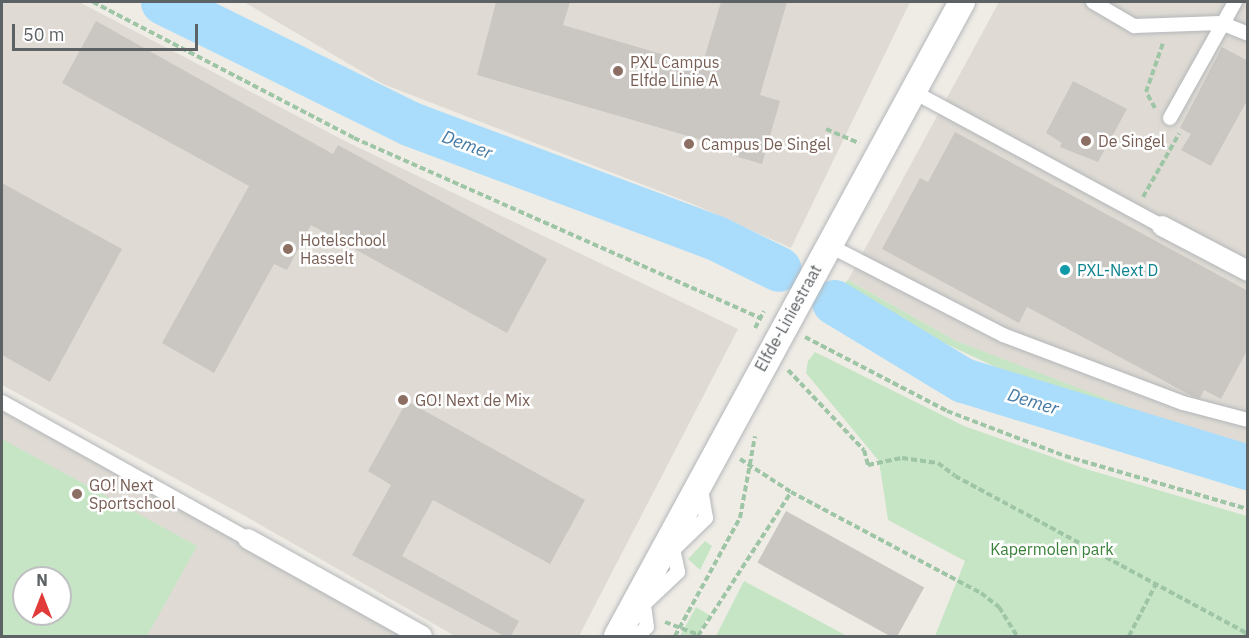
<!DOCTYPE html>
<style>
body{margin:0}
#map{position:relative;width:1249px;height:638px;overflow:hidden;background:#efece6;font-family:"IBM Plex Sans",sans-serif}
div>[style]{position:absolute}
[style*='--x']{left:calc(var(--x)*1px);top:calc(var(--y)*1px);width:calc(var(--w)*1px);rotate:calc(var(--a)*1deg)}
.education>*{inset:0;background:#dfdbd4}
.green>*{inset:0;background:#c6e5c4}
.river>*{height:45px;margin:-22.5px;padding:0 22.5px;transform-origin:22.5px;border-radius:22.5px;background:#aaddfb}
.building>*{inset:0;background:#cac7c2;transform-origin:0 0}
.path>*{height:4px;margin-top:-2px;transform-origin:0;background:repeating-linear-gradient(90deg,#9ec6a6 0 6px,transparent 0 9px)}
.roads{filter:drop-shadow(0 0 2px #b3b6ba) drop-shadow(0 0 2px #b3b6ba)}
.service>*{height:14px;margin:-7px;padding:0 7px;transform-origin:7px;border-radius:7px;background:#fff}
.pedestrian>*{height:20px;margin:-10px;padding:0 10px;transform-origin:10px;border-radius:10px;background:#fff}
.minor>*{height:26px;margin:-13px;padding:0 13px;transform-origin:13px;border-radius:13px;background:#fff}
.dots>*{width:16px;height:16px;translate:-50% -50%;box-sizing:border-box;border:3px solid #fff;border-radius:50%}
span{translate:-50% -50%;white-space:nowrap;text-align:center;line-height:1.15;-webkit-text-stroke:5px #fff;paint-order:stroke}
.education-label{font-size:16px;color:#785e54}
.left{translate:0 -50%;text-align:left}
.culture-label{font-size:16px;color:#0d838f}
.street-label{font-size:16px;color:#5d6265}
.park-label{font-size:16px;color:#3a8139}
.water-label{font-size:18px;color:#447aa4;font-style:italic}
.frame{position:absolute;inset:0;border:3px solid #5d6265;pointer-events:none}
.north{position:absolute;left:12px;top:566px;width:60px;height:60px;box-sizing:border-box;background:#fff;border:2px solid #bec0c1;border-radius:50%;rotate:0deg;font-size:16px;font-weight:700;line-height:24px;text-align:center;color:#5d6265}
.north::after{content:'';display:block;margin:auto;width:21px;height:27px;background:#e13c3a;clip-path:polygon(50% 0,100% 100%,50% 72%,0 100%)}
.scale{position:absolute;left:12px;top:24px;width:186px;height:27px;box-sizing:border-box;border:3px solid #5d6265;border-top:0;padding-left:8px;font-size:18px;line-height:21px;white-space:nowrap;color:#5d6265;-webkit-text-stroke:4px #fff;paint-order:stroke}
</style>
<div id="map">
<div class="education">
<div style="clip-path:polygon(2px 2px,79px 2px,347px 142px,738px 329px,579px 636px,455px 636px,245px 516px,2px 385px)"></div>
<div style="clip-path:polygon(244px 2px,910px 2px,791px 248px,693px 204px,383px 84px)"></div>
<div style="clip-path:polygon(999px 2px,1247px 2px,1247px 444px,1172px 424px,1074px 389px,956px 341px,848px 280px)"></div>
<div style="clip-path:polygon(evenodd,2px 411px,410px 636px,2px 636px,2px 411px,24px 578px,60px 578px,60px 614px,24px 614px,24px 578px)"></div>
</div>
<div class="green">
<div style="clip-path:polygon(848px 280px,956px 341px,1172px 424px,1247px 444px,1247px 452px,1068px 401px,912px 328px,840px 288px)"></div>
<div style="clip-path:polygon(815px 352px,964px 426px,1086px 469px,1247px 516px,1247px 636px,935px 636px,965px 561px,888px 520px,879px 461px,806px 373px,808px 361px)"></div>
<div style="clip-path:polygon(evenodd,2px 439px,197px 546px,147px 636px,2px 636px,2px 439px,24px 578px,60px 578px,60px 614px,24px 614px,24px 578px)"></div>
<div style="clip-path:polygon(705px 541px,712px 546px,700px 570px,688px 559px)"></div>
<div style="clip-path:polygon(744px 581px,847px 636px,716px 636px)"></div>
<div style="clip-path:polygon(696px 607px,709px 615px,697px 636px,680px 636px)"></div>
</div>
<div class="river">
<div style="--x:163;--y:2;--w:276;--a:26.2"></div>
<div style="--x:411;--y:124;--w:323;--a:20.5"></div>
<div style="--x:714;--y:237;--w:72;--a:26.2"></div>
<div style="--x:834;--y:302;--w:151;--a:31.2"></div>
<div style="--x:963;--y:380;--w:298;--a:17"></div>
</div>
<div class="building">
<div style="clip-path:polygon(496px 2px,570px 2px,563px 25px,702px 66px,721px 2px,787px 2px,760px 95px,780px 101px,762px 164px,731px 155px,733px 149px,477px 75px)"></div>
<div style="clip-path:polygon(96px 21px,333px 154px,338px 145px,547px 259px,507px 333px,311px 225px,287px 270px,274px 264px,214px 373px,162px 343px,249px 186px,62px 83px)"></div>
<div style="clip-path:polygon(1222px 47px,1248px 61px,1248px 99px,1211px 166px,1181px 150px,1191px 134px,1180px 128px)"></div>
<div style="clip-path:polygon(1073px 81px,1127px 109px,1098px 162px,1060px 147px,1062px 143px,1046px 133px)"></div>
<div style="clip-path:polygon(955px 132px,1248px 291px,1248px 349px,1221px 399px,1204px 390px,1200px 398px,1192px 396px,1027px 307px,1019px 323px,882px 249px,920px 178px,928px 182px)"></div>
<div style="clip-path:polygon(2px 183px,122px 249px,50px 382px,2px 355px)"></div>
<div style="clip-path:polygon(407px 401px,585px 500px,550px 564px,433px 500px,402px 556px,519px 621px,511px 636px,504px 636px,352px 555px,391px 485px,368px 471px)"></div>
<div style="left:786px;top:511px;width:158px;height:59px;rotate:29deg"></div>
</div>
<div class="path">
<div style="--x:93;--y:2;--w:294;--a:27.5"></div>
<div style="--x:354;--y:138;--w:446;--a:23.9"></div>
<div style="--x:1155;--y:108;--w:18;--a:-119"></div>
<div style="--x:1146;--y:92;--w:52;--a:-70.9"></div>
<div style="--x:826;--y:129;--w:36;--a:23"></div>
<div style="--x:1143;--y:197;--w:73;--a:-60.3"></div>
<div style="--x:755;--y:328;--w:19;--a:-62"></div>
<div style="--x:805;--y:337;--w:160;--a:27.5"></div>
<div style="--x:947;--y:411;--w:126;--a:20.9"></div>
<div style="--x:1065;--y:456;--w:191;--a:16.2"></div>
<div style="--x:788;--y:370;--w:110;--a:46.5"></div>
<div style="--x:864;--y:450;--w:16;--a:75"></div>
<div style="--x:868;--y:465;--w:35;--a:-12"></div>
<div style="--x:902;--y:458;--w:36;--a:8"></div>
<div style="--x:938;--y:463;--w:21;--a:37"></div>
<div style="--x:955;--y:476;--w:333;--a:28.3"></div>
<div style="--x:1248;--y:634;--w:4;--a:153"></div>
<div style="--x:740;--y:459;--w:61;--a:32.9"></div>
<div style="--x:791;--y:492;--w:215;--a:28"></div>
<div style="--x:981;--y:593;--w:23;--a:38"></div>
<div style="--x:999;--y:607;--w:34;--a:58"></div>
<div style="--x:665;--y:622;--w:36;--a:21"></div>
<div style="--x:675;--y:636;--w:135;--a:-61.2"></div>
<div style="--x:740;--y:518;--w:83;--a:-79.6"></div>
<div style="--x:698;--y:636;--w:171;--a:-57.1"></div>
<div style="--x:1129;--y:636;--w:59;--a:-62.6"></div>
</div>
<div class="roads">
<div class="service">
<div style="--x:1093;--y:2;--w:48;--a:30.3"></div>
<div style="--x:1134;--y:26;--w:87;--a:-2"></div>
<div style="--x:1221;--y:23;--w:29;--a:22"></div>
<div style="--x:912;--y:91;--w:284;--a:28.4"></div>
<div style="--x:1170;--y:118;--w:133;--a:-60.7"></div>
<div style="--x:828;--y:245;--w:197;--a:27.2"></div>
<div style="--x:1003;--y:335;--w:192;--a:20.7"></div>
<div style="--x:1183;--y:403;--w:67;--a:14.7"></div>
<div style="--x:2;--y:402;--w:282;--a:29.1"></div>
<div style="--x:670;--y:553;--w:50;--a:-44.2"></div>
<div style="--x:706;--y:518;--w:35;--a:-100"></div>
<div style="--x:639;--y:609;--w:54;--a:-43.5"></div>
<div style="--x:678;--y:572;--w:29;--a:-102"></div>
<div style="--x:637;--y:636;--w:13;--a:-42"></div>
<div style="--x:647;--y:627;--w:28;--a:-98"></div>
</div>
<div class="pedestrian">
<div style="--x:1162;--y:226;--w:97;--a:27.6"></div>
<div style="--x:248;--y:539;--w:199;--a:29.1"></div>
</div>
<div class="minor">
<div style="--x:617;--y:636;--w:722;--a:-61.45"></div>
</div>
</div>
<div class="dots">
<div style="left:618px;top:71px;background:#8d6e63"></div>
<div style="left:1086px;top:141px;background:#8d6e63"></div>
<div style="left:689px;top:144px;background:#8d6e63"></div>
<div style="left:288px;top:249px;background:#8d6e63"></div>
<div style="left:1065px;top:270px;background:#0f9aa8"></div>
<div style="left:403px;top:400px;background:#8d6e63"></div>
<div style="left:77px;top:494px;background:#8d6e63"></div>
</div>
<div class="education-label">
<span class="left" style="left:630px;top:71px">PXL Campus<br>Elfde Linie A</span>
<span class="left" style="left:1098px;top:141px">De Singel</span>
<span class="left" style="left:701px;top:144px">Campus De Singel</span>
<span class="left" style="left:300px;top:249px">Hotelschool<br>Hasselt</span>
<span class="left" style="left:415px;top:400px">GO! Next de Mix</span>
<span class="left" style="left:89px;top:494px">GO! Next<br>Sportschool</span>
</div>
<div class="culture-label">
<span class="left" style="left:1077px;top:270px">PXL-Next D</span>
</div>
<div class="street-label">
<span style="left:788px;top:318px;rotate:-61deg">Elfde-Liniestraat</span>
</div>
<div class="park-label">
<span style="left:1052px;top:549px">Kapermolen park</span>
</div>
<div class="water-label">
<span style="left:467px;top:145px;rotate:20deg">Demer</span>
<span style="left:1033px;top:402px;rotate:17deg">Demer</span>
</div>
<div class="frame"></div>
<div class="north">N</div>
<div class="scale">50 m</div>
</div>
